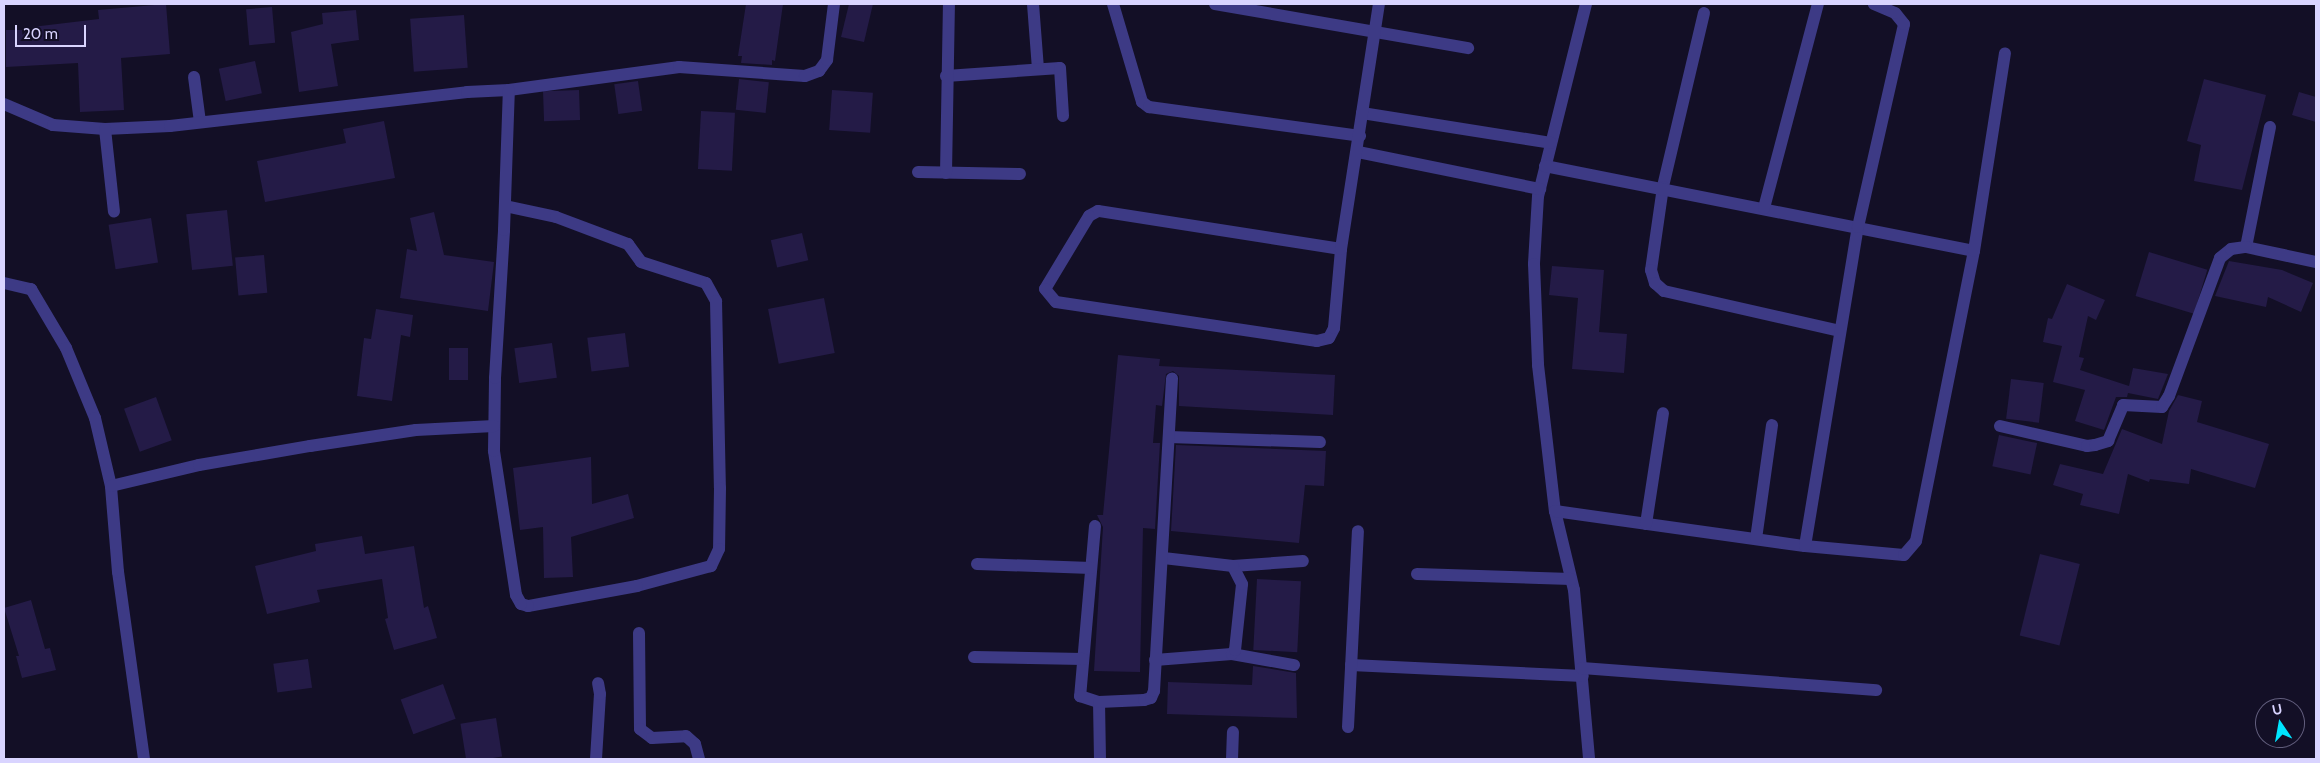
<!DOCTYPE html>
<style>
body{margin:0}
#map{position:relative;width:2320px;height:763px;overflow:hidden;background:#130f26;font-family:Cabin,sans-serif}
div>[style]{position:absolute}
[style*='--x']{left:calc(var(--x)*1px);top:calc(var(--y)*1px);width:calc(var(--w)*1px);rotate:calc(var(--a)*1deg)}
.building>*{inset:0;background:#241b47;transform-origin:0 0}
.minor>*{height:12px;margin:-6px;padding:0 6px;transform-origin:6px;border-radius:6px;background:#3d3a85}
span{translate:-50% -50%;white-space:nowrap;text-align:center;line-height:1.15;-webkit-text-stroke:4.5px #130f26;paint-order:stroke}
.frame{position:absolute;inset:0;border:5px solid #d9d4ff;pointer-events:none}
.north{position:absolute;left:2255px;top:698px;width:50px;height:50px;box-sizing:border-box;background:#130f26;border:1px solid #625e7d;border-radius:50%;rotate:348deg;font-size:14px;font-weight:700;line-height:20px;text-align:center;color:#d9d4ff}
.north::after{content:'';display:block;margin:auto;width:18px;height:22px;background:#00e5ff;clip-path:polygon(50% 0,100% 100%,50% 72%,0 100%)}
.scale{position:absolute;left:15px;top:25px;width:71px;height:22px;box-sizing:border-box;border:2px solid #d9d4ff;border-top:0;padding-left:6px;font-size:15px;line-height:18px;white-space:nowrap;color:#d9d4ff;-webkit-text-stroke:4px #130f26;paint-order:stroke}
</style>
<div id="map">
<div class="building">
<div style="clip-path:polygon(166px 4px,170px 54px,121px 58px,124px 110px,80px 112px,78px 63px,6px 67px,6px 30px,33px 30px,32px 27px,99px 19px,98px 10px)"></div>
<div style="clip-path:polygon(746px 4px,783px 4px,775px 61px,772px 60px,772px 65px,741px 63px,742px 56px,738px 56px)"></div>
<div style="clip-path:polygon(849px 4px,873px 4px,864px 42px,841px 37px)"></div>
<div style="left:272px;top:7px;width:36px;height:26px;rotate:85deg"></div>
<div style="clip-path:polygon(356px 10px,359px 40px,331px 44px,338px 86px,299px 92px,291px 32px,323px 24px,322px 13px)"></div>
<div style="left:464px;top:15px;width:53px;height:54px;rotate:86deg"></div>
<div style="left:255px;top:61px;width:33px;height:37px;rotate:78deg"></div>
<div style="left:739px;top:79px;width:30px;height:31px;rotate:6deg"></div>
<div style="clip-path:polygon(2204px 79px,2266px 95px,2242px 190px,2194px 181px,2201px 145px,2187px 141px)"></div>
<div style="left:638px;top:81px;width:30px;height:24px;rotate:82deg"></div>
<div style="left:579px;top:90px;width:30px;height:36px;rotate:88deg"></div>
<div style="left:832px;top:90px;width:41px;height:40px;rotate:4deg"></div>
<div style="clip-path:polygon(2299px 92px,2316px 97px,2316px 122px,2292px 115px)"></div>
<div style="left:701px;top:111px;width:34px;height:58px;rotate:3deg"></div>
<div style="clip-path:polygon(384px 121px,395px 178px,265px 202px,257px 161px,346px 143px,343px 129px)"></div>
<div style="left:227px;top:210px;width:56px;height:41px;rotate:84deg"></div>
<div style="clip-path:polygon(434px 212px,444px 255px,494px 262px,488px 311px,400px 298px,407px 249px,417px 251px,410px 218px)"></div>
<div style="left:151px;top:218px;width:45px;height:43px;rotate:81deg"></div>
<div style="left:802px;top:233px;width:28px;height:32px;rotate:77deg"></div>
<div style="left:2149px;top:252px;width:61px;height:46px;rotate:17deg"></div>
<div style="left:264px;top:255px;width:38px;height:29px;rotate:85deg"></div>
<div style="clip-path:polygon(2229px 261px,2282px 270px,2313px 283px,2301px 312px,2268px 297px,2266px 307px,2215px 296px)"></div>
<div style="clip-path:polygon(1552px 266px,1604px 270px,1599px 332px,1627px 334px,1624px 373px,1572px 369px,1578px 298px,1549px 295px)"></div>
<div style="clip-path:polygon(2067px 284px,2105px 300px,2096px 320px,2088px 316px,2079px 357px,2084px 358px,2080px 370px,2129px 386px,2133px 368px,2168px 374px,2158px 399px,2128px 393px,2127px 397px,2116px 397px,2104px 430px,2075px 421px,2085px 390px,2053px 382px,2062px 346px,2043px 342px,2048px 318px,2052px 319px)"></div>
<div style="left:824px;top:298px;width:56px;height:57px;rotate:79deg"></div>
<div style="clip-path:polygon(376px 309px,413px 315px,410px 337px,401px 335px,392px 401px,357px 396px,364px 338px,371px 339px)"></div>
<div style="left:625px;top:333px;width:34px;height:38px;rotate:83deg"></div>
<div style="left:552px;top:343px;width:35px;height:38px;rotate:82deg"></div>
<div style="left:449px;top:348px;width:19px;height:32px"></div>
<div style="clip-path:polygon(1118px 355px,1160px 359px,1159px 366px,1335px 375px,1333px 415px,1179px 406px,1179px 376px,1173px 371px,1166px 374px,1162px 406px,1156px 405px,1153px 443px,1160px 443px,1155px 529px,1143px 528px,1140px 672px,1094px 671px,1103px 527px,1097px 515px,1103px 515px)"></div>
<div style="left:2011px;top:379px;width:33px;height:40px;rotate:7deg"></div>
<div style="clip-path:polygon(2178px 395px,2202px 401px,2197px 422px,2269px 444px,2255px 488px,2191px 469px,2189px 484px,2150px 479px,2149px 482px,2128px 474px,2119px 514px,2080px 505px,2083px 494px,2053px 485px,2060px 464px,2103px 474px,2122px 429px,2162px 444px,2169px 411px)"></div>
<div style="left:156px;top:397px;width:46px;height:34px;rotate:70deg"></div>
<div style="left:1999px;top:435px;width:39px;height:32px;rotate:12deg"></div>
<div style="clip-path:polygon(1176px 445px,1326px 451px,1324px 486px,1305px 485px,1299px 543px,1171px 531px)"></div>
<div style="clip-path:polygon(591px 457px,592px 504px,628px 494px,634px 518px,571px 537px,573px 577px,544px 578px,543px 527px,520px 530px,513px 468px)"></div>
<div style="clip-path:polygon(362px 536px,365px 554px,414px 546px,424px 608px,428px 606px,437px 638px,394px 650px,385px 619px,388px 618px,382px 579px,317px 590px,320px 602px,267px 614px,255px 566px,316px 551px,315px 544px)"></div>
<div style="left:2040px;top:554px;width:41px;height:84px;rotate:14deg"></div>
<div style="left:1257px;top:579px;width:44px;height:71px;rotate:3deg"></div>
<div style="clip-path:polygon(31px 600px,45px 649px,50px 648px,56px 670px,22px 678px,16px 656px,19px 656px,4px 608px)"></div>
<div style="left:308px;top:659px;width:29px;height:35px;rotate:82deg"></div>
<div style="clip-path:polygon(1253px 666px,1296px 673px,1297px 718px,1167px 714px,1168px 682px,1252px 685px)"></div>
<div style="left:443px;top:684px;width:37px;height:45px;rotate:70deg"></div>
<div style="left:496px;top:718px;width:39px;height:36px;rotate:81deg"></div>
</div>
<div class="minor">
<div style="--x:1033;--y:4;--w:65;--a:85.6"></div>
<div style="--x:1113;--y:4;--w:102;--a:73.5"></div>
<div style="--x:1142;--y:102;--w:9;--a:36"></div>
<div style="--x:1149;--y:107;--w:213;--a:7.8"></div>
<div style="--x:1215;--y:4;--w:257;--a:9.9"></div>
<div style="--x:1586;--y:4;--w:198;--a:104"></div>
<div style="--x:1538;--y:196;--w:68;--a:93.4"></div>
<div style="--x:1534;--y:264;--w:101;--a:87.7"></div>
<div style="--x:1538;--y:365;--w:147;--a:83.4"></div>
<div style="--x:1555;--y:511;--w:81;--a:76.5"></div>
<div style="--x:1574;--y:590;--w:170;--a:84.9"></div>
<div style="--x:1704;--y:13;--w:179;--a:103.3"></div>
<div style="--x:1663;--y:187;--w:84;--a:98.2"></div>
<div style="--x:1651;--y:270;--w:14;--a:73"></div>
<div style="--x:1655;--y:283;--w:12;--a:42"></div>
<div style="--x:1664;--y:291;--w:180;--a:12.8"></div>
<div style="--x:946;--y:76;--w:114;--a:-4"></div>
<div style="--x:1060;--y:68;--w:48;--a:86.4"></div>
<div style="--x:194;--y:77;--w:45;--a:82.4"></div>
<div style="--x:4;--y:104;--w:53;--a:23.2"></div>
<div style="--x:53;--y:125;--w:52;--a:4.4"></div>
<div style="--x:105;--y:129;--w:65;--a:-2.6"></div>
<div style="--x:170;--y:126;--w:299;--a:-6.5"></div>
<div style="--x:467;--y:92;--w:42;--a:-2.7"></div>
<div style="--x:509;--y:90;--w:172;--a:-7.7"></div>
<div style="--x:679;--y:67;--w:126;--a:4.1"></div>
<div style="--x:805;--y:76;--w:15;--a:-20"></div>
<div style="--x:819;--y:71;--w:14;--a:-54"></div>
<div style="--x:827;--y:60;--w:56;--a:-82.9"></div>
<div style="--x:1362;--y:113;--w:191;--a:9"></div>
<div style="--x:2270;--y:127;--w:122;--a:101.3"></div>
<div style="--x:2246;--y:247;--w:72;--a:12.1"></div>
<div style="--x:105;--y:129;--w:83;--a:83.8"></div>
<div style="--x:1358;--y:152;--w:186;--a:11.5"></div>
<div style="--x:1545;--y:166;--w:437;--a:11.2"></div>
<div style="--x:918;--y:172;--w:102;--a:1.1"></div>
<div style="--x:946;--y:173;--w:169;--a:-89"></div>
<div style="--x:505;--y:206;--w:52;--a:12.2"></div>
<div style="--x:556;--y:217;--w:77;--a:20.6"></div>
<div style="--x:628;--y:244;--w:22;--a:54"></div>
<div style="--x:641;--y:262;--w:68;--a:17.9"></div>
<div style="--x:706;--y:283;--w:21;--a:61"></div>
<div style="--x:716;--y:301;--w:187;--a:88.8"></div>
<div style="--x:720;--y:488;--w:61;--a:90.9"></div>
<div style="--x:719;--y:549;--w:19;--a:115"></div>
<div style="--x:711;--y:566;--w:77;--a:164.9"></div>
<div style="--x:637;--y:586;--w:111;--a:169.6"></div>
<div style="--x:528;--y:606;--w:7;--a:-164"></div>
<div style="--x:521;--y:604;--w:10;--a:-119"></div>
<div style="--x:516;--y:595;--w:146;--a:-98.7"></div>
<div style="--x:494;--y:451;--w:73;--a:-89.2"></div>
<div style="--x:495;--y:378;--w:148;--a:-86.5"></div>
<div style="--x:504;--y:230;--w:140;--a:-88"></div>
<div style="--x:1764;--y:208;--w:211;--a:-75.2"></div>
<div style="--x:1341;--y:249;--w:246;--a:-171.1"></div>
<div style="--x:1098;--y:211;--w:10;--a:151"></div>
<div style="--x:1089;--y:216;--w:85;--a:121.1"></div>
<div style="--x:1045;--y:289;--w:17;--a:50"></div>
<div style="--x:1056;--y:302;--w:264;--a:8.5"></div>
<div style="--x:1317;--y:341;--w:12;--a:-14"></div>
<div style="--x:1329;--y:338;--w:11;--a:-63"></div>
<div style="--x:1334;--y:328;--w:79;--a:-84.9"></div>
<div style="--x:1341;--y:249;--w:248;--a:-81.2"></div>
<div style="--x:4;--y:283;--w:28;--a:13"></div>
<div style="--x:31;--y:289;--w:69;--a:59.3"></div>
<div style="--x:66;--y:348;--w:76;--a:67.5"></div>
<div style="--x:95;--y:418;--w:70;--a:76.8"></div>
<div style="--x:2000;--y:426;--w:89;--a:12.9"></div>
<div style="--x:2087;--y:446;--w:8;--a:-7"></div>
<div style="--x:2095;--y:445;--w:14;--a:-17"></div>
<div style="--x:2108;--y:441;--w:39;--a:-67"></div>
<div style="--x:2123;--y:405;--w:39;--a:3"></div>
<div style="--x:2162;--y:407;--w:13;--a:-58"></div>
<div style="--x:2169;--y:396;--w:147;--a:-69.7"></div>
<div style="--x:2220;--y:258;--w:14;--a:-39"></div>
<div style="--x:2231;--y:249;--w:15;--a:-8"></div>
<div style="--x:1169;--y:437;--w:151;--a:1.9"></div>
<div style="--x:1555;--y:511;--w:252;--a:8"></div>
<div style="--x:1805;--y:546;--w:99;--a:5.2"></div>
<div style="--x:1904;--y:555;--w:18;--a:-49"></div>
<div style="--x:1916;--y:541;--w:296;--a:-78.7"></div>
<div style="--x:1974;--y:251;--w:200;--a:-81.1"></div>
<div style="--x:1646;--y:524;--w:112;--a:-81.3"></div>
<div style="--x:1095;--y:526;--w:171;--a:95"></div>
<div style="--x:1080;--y:696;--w:20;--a:18"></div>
<div style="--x:1756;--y:539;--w:115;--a:-82"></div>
<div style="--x:1805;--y:546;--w:323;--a:-80.6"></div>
<div style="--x:1858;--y:227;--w:208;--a:-77.2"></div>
<div style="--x:1904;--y:24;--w:14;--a:-129"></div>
<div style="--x:1895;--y:13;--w:23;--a:-157"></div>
<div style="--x:977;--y:564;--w:114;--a:2"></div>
<div style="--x:1233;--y:566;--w:70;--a:-4.1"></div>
<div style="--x:1417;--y:574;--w:154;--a:1.9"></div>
<div style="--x:639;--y:633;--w:96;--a:89.4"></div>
<div style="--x:640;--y:729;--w:15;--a:37"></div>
<div style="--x:652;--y:738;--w:34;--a:-3"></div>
<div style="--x:686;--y:736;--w:12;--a:42"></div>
<div style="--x:695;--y:744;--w:16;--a:75"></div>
<div style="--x:1232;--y:654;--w:63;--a:10.1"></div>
<div style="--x:974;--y:657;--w:109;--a:1.1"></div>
<div style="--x:1155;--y:660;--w:77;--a:-4.5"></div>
<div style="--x:1232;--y:654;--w:5;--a:-53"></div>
<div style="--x:1235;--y:650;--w:66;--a:-83.9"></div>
<div style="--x:1242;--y:584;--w:20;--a:-117"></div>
<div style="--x:1233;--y:566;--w:70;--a:-173.5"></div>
<div style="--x:1351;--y:665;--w:232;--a:2.7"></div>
<div style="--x:1582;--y:668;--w:295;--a:4.3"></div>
<div style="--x:1348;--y:727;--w:196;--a:-87.1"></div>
<div style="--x:144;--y:759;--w:189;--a:-97.9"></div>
<div style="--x:118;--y:572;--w:86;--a:-94.7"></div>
<div style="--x:111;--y:486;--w:90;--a:-13.4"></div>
<div style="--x:199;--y:465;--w:113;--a:-9.7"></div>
<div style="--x:310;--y:446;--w:107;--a:-8.6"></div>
<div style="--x:416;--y:430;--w:78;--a:-2.9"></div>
<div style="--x:596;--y:759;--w:65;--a:-86.5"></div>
<div style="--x:600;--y:694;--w:11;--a:-100"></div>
<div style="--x:1100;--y:759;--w:57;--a:-91"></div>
<div style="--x:1099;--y:702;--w:45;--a:-2.5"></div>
<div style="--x:1144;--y:700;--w:7;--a:-16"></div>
<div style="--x:1151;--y:698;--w:8;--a:-67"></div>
<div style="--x:1154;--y:691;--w:313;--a:-86.7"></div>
<div style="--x:1232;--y:759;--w:27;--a:-88"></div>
</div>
<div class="frame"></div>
<div class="north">U</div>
<div class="scale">20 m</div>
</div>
